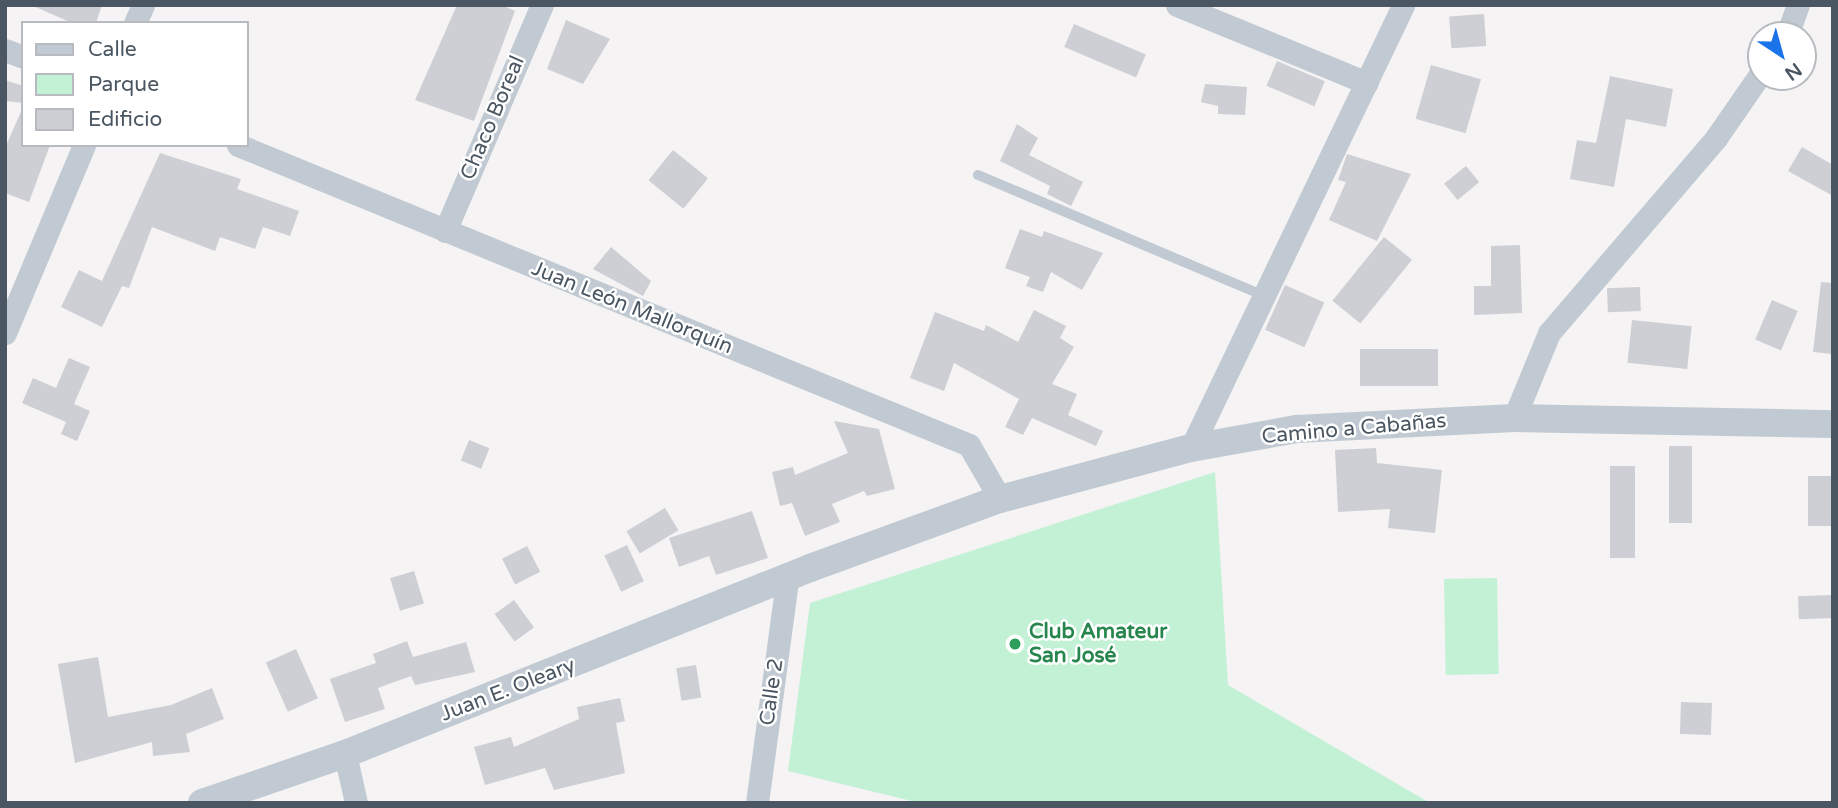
<!DOCTYPE html>
<meta charset="utf-8">
<style>
body{margin:0}
#map{position:relative;width:1838px;height:808px;overflow:hidden;background:#f5f3f3;font-family:"Varela Round",sans-serif}
div>[style]{position:absolute}
[style*='--x']{left:calc(var(--x)*1px);top:calc(var(--y)*1px);width:calc(var(--w)*1px);rotate:calc(var(--a)*1deg)}
.green>*{inset:0;background:#c3f1d5;transform-origin:0 0}
.building>*{inset:0;background:#cdcfd5;transform-origin:0 0}
.service>*{height:10px;margin:-5px;padding:0 5px;transform-origin:5px;border-radius:5px;background:#c1cad2}
.minor>*{height:23px;margin:-11.5px;padding:0 11.5px;transform-origin:11.5px;border-radius:11.5px;background:#c1cad2}
.tertiary>*{height:28px;margin:-14px;padding:0 14px;transform-origin:14px;border-radius:14px;background:#c1cad2}
.dots>*{width:19px;height:19px;translate:-50% -50%;box-sizing:border-box;border:4px solid #fff;border-radius:50%}
span{translate:-50% -50%;white-space:nowrap;text-align:center;line-height:1.15;-webkit-text-stroke:5px #fff;paint-order:stroke}
.street-label{font-size:21px;color:#4a5661}
.leisure-label{font-size:21px;color:#27864d;font-weight:700}
.left{translate:0 -50%;text-align:left}
.frame{position:absolute;inset:0;border:7px solid #4a5661;pointer-events:none}
.legend{position:absolute;left:21px;top:21px;width:228px;height:126px;box-sizing:border-box;background:#fff;border:2px solid #b7bbc0;margin:0;padding:9px 12px;list-style:none;font-size:21px;color:#4a5661}
.legend li{display:flex;align-items:center;gap:14px;height:35px}
.legend b{width:35px;border:2px solid #b7bbc0}
.north{position:absolute;left:1747px;top:21px;width:70px;height:70px;box-sizing:border-box;background:#fff;border:2px solid #b7bbc0;border-radius:50%;rotate:144deg;font-size:19px;font-weight:700;line-height:28px;text-align:center;color:#4a5661}
.north::after{content:'';display:block;margin:auto;width:24px;height:32px;background:#1a73e8;clip-path:polygon(50% 0,100% 100%,50% 72%,0 100%)}
</style>
<div id="map">
<div class="green">
<div style="clip-path:polygon(1215px 472px,1228px 685px,1430px 803px,920px 803px,788px 771px,810px 603px)"></div>
<div style="left:1497px;top:578px;width:96px;height:53px;rotate:89deg"></div>
</div>
<div class="building">
<div style="clip-path:polygon(31px 5px,102px 5px,96px 23px,72px 23px)"></div>
<div style="clip-path:polygon(457px 5px,502px 5px,515px 11px,474px 121px,415px 100px)"></div>
<div style="left:1484px;top:14px;width:32px;height:35px;rotate:86deg"></div>
<div style="clip-path:polygon(566px 20px,610px 39px,583px 84px,547px 69px)"></div>
<div style="left:1074px;top:24px;width:78px;height:25px;rotate:23deg"></div>
<div style="left:1277px;top:61px;width:52px;height:27px;rotate:23deg"></div>
<div style="left:1431px;top:65px;width:52px;height:56px;rotate:16deg"></div>
<div style="clip-path:polygon(1610px 76px,1673px 89px,1666px 127px,1626px 119px,1614px 187px,1570px 179px,1577px 140px,1596px 143px)"></div>
<div style="clip-path:polygon(5px 80px,23px 86px,23px 103px,5px 101px)"></div>
<div style="clip-path:polygon(1205px 84px,1247px 87px,1245px 115px,1218px 114px,1218px 106px,1201px 102px)"></div>
<div style="clip-path:polygon(23px 107px,23px 145px,50px 145px,29px 202px,5px 193px,5px 148px)"></div>
<div style="clip-path:polygon(1017px 124px,1038px 138px,1029px 155px,1083px 182px,1071px 206px,1047px 194px,1050px 186px,1000px 161px)"></div>
<div style="clip-path:polygon(1802px 147px,1833px 165px,1833px 196px,1788px 171px)"></div>
<div style="left:673px;top:150px;width:45px;height:39px;rotate:39deg"></div>
<div style="clip-path:polygon(160px 153px,241px 179px,237px 189px,299px 211px,290px 236px,263px 227px,255px 249px,220px 237px,215px 251px,152px 227px,129px 288px,122px 286px,102px 327px,61px 307px,79px 270px,102px 281px)"></div>
<div style="clip-path:polygon(1347px 154px,1411px 174px,1377px 241px,1329px 220px,1346px 182px,1338px 180px)"></div>
<div style="left:1466px;top:166px;width:21px;height:28px;rotate:51deg"></div>
<div style="clip-path:polygon(1020px 229px,1042px 237px,1044px 231px,1103px 253px,1082px 290px,1051px 272px,1043px 292px,1026px 286px,1030px 277px,1005px 268px)"></div>
<div style="left:1384px;top:237px;width:36px;height:82px;rotate:39deg"></div>
<div style="clip-path:polygon(1520px 245px,1522px 313px,1474px 315px,1474px 286px,1491px 286px,1491px 246px)"></div>
<div style="clip-path:polygon(611px 247px,651px 281px,643px 296px,593px 269px)"></div>
<div style="clip-path:polygon(1821px 282px,1833px 283px,1833px 354px,1813px 352px)"></div>
<div style="left:1285px;top:285px;width:43px;height:49px;rotate:24deg"></div>
<div style="left:1640px;top:287px;width:24px;height:33px;rotate:88deg"></div>
<div style="left:1772px;top:300px;width:28px;height:43px;rotate:23deg"></div>
<div style="clip-path:polygon(1034px 310px,1066px 326px,1060px 338px,1074px 347px,1052px 384px,1077px 394px,1068px 415px,1103px 431px,1096px 446px,1032px 418px,1023px 435px,1005px 427px,1019px 399px,954px 363px,944px 391px,910px 378px,935px 312px,984px 331px,986px 325px,1018px 342px)"></div>
<div style="left:1632px;top:320px;width:60px;height:43px;rotate:6deg"></div>
<div style="left:1438px;top:349px;width:37px;height:78px;rotate:90deg"></div>
<div style="clip-path:polygon(69px 358px,90px 367px,74px 404px,90px 411px,77px 441px,61px 434px,66px 422px,22px 403px,33px 378px,56px 388px)"></div>
<div style="clip-path:polygon(834px 421px,879px 429px,895px 489px,867px 496px,864px 491px,832px 504px,840px 522px,805px 536px,792px 503px,780px 506px,772px 472px,793px 467px,795px 475px,848px 453px)"></div>
<div style="left:469px;top:440px;width:22px;height:22px;rotate:22deg"></div>
<div style="left:1669px;top:446px;width:23px;height:77px"></div>
<div style="clip-path:polygon(1376px 448px,1377px 463px,1442px 470px,1435px 533px,1388px 528px,1390px 509px,1338px 512px,1335px 450px)"></div>
<div style="left:1610px;top:466px;width:25px;height:92px"></div>
<div style="left:1833px;top:476px;width:50px;height:25px;rotate:90deg"></div>
<div style="left:665px;top:508px;width:26px;height:45px;rotate:59deg"></div>
<div style="clip-path:polygon(752px 511px,768px 558px,716px 575px,709px 556px,679px 567px,669px 538px)"></div>
<div style="left:627px;top:545px;width:40px;height:25px;rotate:65deg"></div>
<div style="left:527px;top:546px;width:29px;height:28px;rotate:63deg"></div>
<div style="left:414px;top:571px;width:34px;height:25px;rotate:73deg"></div>
<div style="left:1832px;top:595px;width:23px;height:34px;rotate:88deg"></div>
<div style="left:514px;top:600px;width:34px;height:24px;rotate:54deg"></div>
<div style="clip-path:polygon(407px 641px,413px 657px,466px 642px,475px 672px,415px 685px,411px 676px,378px 688px,385px 709px,345px 722px,330px 679px,376px 663px,373px 654px)"></div>
<div style="left:296px;top:649px;width:54px;height:33px;rotate:66deg"></div>
<div style="clip-path:polygon(98px 657px,108px 717px,171px 705px,212px 688px,224px 719px,186px 734px,190px 752px,153px 756px,152px 742px,75px 763px,58px 664px)"></div>
<div style="left:696px;top:665px;width:33px;height:20px;rotate:81deg"></div>
<div style="clip-path:polygon(620px 698px,625px 721px,616px 723px,625px 773px,554px 790px,545px 768px,485px 785px,474px 747px,511px 737px,514px 747px,579px 719px,577px 707px)"></div>
<div style="left:1681px;top:702px;width:31px;height:32px;rotate:2deg"></div>
</div>
<div class="service">
<div style="--x:978;--y:175;--w:311;--a:22.9"></div>
</div>
<div class="minor">
<div style="--x:1177;--y:5;--w:205;--a:22.3"></div>
<div style="--x:135;--y:23;--w:20;--a:-66"></div>
<div style="--x:1787;--y:35;--w:32;--a:-70"></div>
<div style="--x:5;--y:50;--w:19;--a:21"></div>
<div style="--x:238;--y:145;--w:790;--a:22.31"></div>
<div style="--x:969;--y:445;--w:62;--a:60.1"></div>
<div style="--x:445;--y:231;--w:246;--a:-66.8"></div>
<div style="--x:5;--y:333;--w:204;--a:-67.2"></div>
<div style="--x:1514;--y:418;--w:92;--a:-67.6"></div>
<div style="--x:1549;--y:333;--w:257;--a:-49.4"></div>
<div style="--x:1716;--y:138;--w:79;--a:-55.3"></div>
<div style="--x:1191;--y:448;--w:491;--a:-64.4"></div>
<div style="--x:345;--y:754;--w:50;--a:77.3"></div>
<div style="--x:757;--y:803;--w:224;--a:-82.3"></div>
</div>
<div class="tertiary">
<div style="--x:202;--y:803;--w:151;--a:-18.9"></div>
<div style="--x:345;--y:754;--w:501;--a:-21.8"></div>
<div style="--x:810;--y:568;--w:202;--a:-20"></div>
<div style="--x:1000;--y:499;--w:198;--a:-15"></div>
<div style="--x:1191;--y:448;--w:108;--a:-10.2"></div>
<div style="--x:1297;--y:429;--w:217;--a:-2.9"></div>
<div style="--x:1514;--y:418;--w:319;--a:1.1"></div>
</div>
<div class="dots">
<div style="left:1015px;top:644px;background:#2e9e5b"></div>
</div>
<div class="street-label">
<span style="left:493px;top:118px;rotate:-67deg">Chaco Boreal</span>
<span style="left:632px;top:308px;rotate:22deg">Juan León Mallorquín</span>
<span style="left:1354px;top:429px;rotate:-5deg">Camino a Cabañas</span>
<span style="left:508px;top:690px;rotate:-21deg">Juan E. Oleary</span>
<span style="left:772px;top:692px;rotate:-82deg">Calle 2</span>
</div>
<div class="leisure-label">
<span class="left" style="left:1029px;top:644px">Club Amateur<br>San José</span>
</div>
<div class="frame"></div>
<ul class="legend">
<li><b style="height:9px;background:#c1cad2"></b>Calle</li>
<li><b style="height:19px;background:#c3f1d5"></b>Parque</li>
<li><b style="height:19px;background:#cdcfd5"></b>Edificio</li>
</ul>
<div class="north">N</div>
</div>
